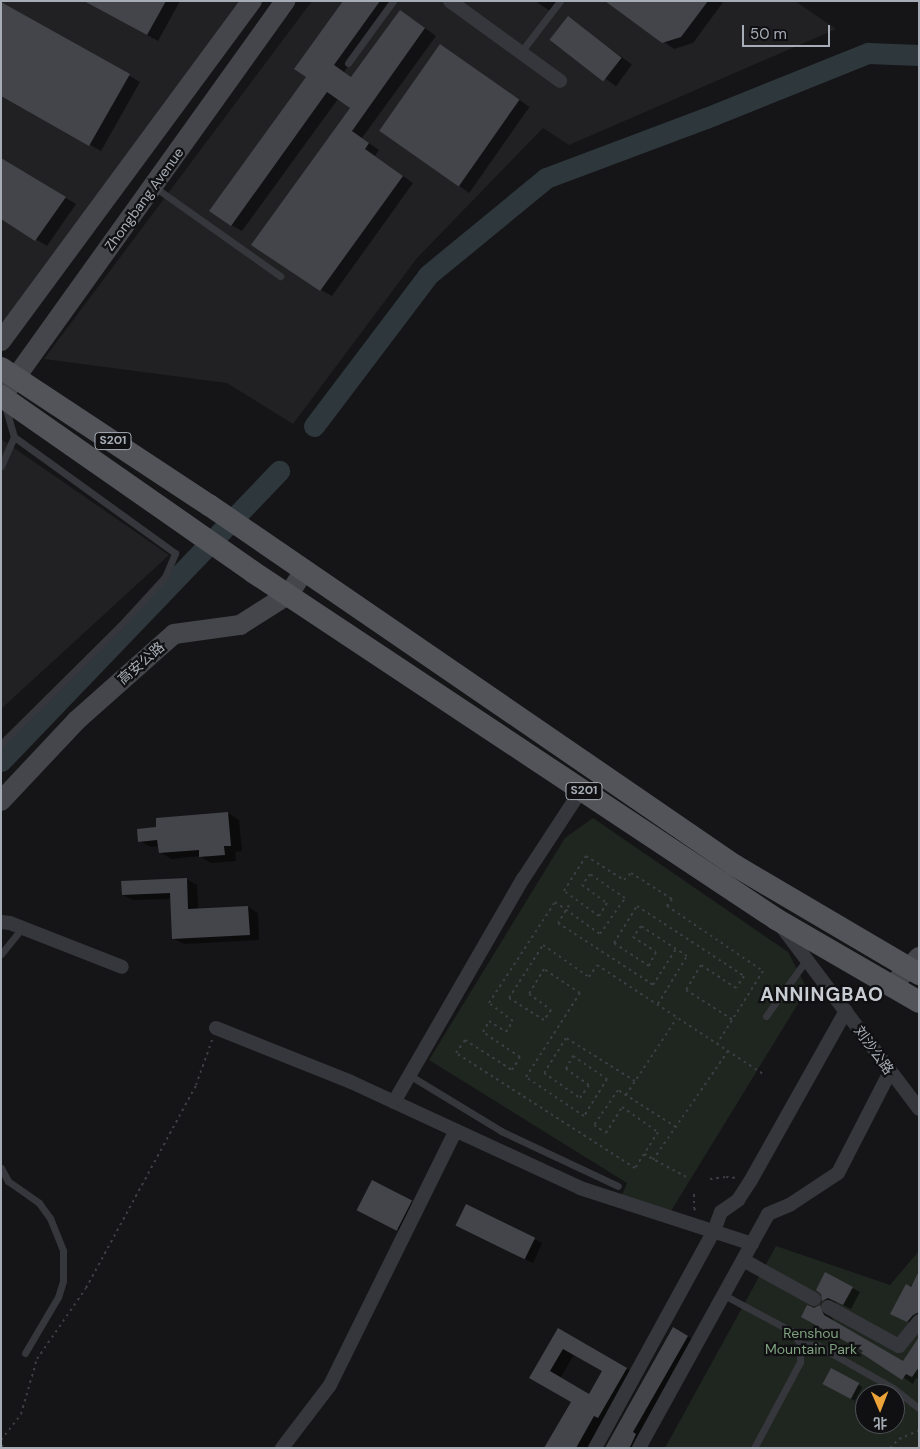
<!DOCTYPE html>
<meta charset="utf-8">
<style>
body{margin:0}
#map{position:relative;width:920px;height:1449px;overflow:hidden;background:#151517;font-family:"DM Sans","Noto Sans SC",sans-serif}
div>[style]{position:absolute}
[style*='--x']{left:calc(var(--x)*1px);top:calc(var(--y)*1px);width:calc(var(--w)*1px);rotate:calc(var(--a)*1deg)}
.built>*{inset:0;background:#212124}
.green>*{inset:0;background:#1f2620}
.shadow>*{inset:0;background:#0007;transform-origin:0 0}
.river>*{height:21px;margin:-10.5px;padding:0 10.5px;transform-origin:10.5px;border-radius:10.5px;background:#2d373c}
.building>*{inset:0;background:#44454a;transform-origin:0 0}
.path>*{height:2px;margin-top:-1px;transform-origin:0;background:repeating-linear-gradient(90deg,#3c3e43 0 2.5px,transparent 0 6.5px)}
.lane>*{height:7px;margin:-3.5px;padding:0 3.5px;transform-origin:3.5px;border-radius:3.5px;background:#36373c}
.street>*{height:14px;margin:-7px;padding:0 7px;transform-origin:7px;border-radius:7px;background:#36373c}
.secondary>*{height:20px;margin:-10px;padding:0 10px;transform-origin:10px;border-radius:10px;background:#44464b}
.primary>*{height:22px;margin:-11px;padding:0 11px;transform-origin:11px;border-radius:11px;background:#52545a}
span{translate:-50% -50%;white-space:nowrap;text-align:center;line-height:1.15;-webkit-text-stroke:4.5px #101012;paint-order:stroke}
.shield-label span{padding:1px 4px;background:#101012;border:1px solid;border-radius:4px;-webkit-text-stroke-width:0}
.shield-label{font-size:12px;color:#a7adb6;font-weight:700}
.street-label{font-size:14px;color:#a7adb6}
.park-label{font-size:14px;color:#7fa17f}
.district-label{font-size:19px;color:#c8ccd3;font-weight:700;letter-spacing:1px}
.frame{position:absolute;inset:0;border:2px solid #a7adb6;pointer-events:none}
.north{position:absolute;left:855px;top:1384px;width:50px;height:50px;box-sizing:border-box;background:#101012;border:1px solid #4c4f54;border-radius:50%;rotate:179deg;font-size:14px;font-weight:700;line-height:20px;text-align:center;color:#a7adb6}
.north::after{content:'';display:block;margin:auto;width:18px;height:22px;background:#eca438;clip-path:polygon(50% 0,100% 100%,50% 72%,0 100%)}
.scale{position:absolute;left:742px;top:25px;width:88px;height:22px;box-sizing:border-box;border:2px solid #a7adb6;border-top:0;padding-left:6px;font-size:15px;line-height:18px;white-space:nowrap;color:#a7adb6;-webkit-text-stroke:4px #101012;paint-order:stroke}
</style>
<div id="map">
<div class="built">
<div style="clip-path:polygon(1px 1px,247px 1px,1px 341px)"></div>
<div style="clip-path:polygon(312px 1px,795px 1px,836px 29px,569px 145px,543px 128px,417px 258px,293px 424px,227px 383px,44px 359px)"></div>
<div style="clip-path:polygon(1px 439px,169px 555px,1px 709px)"></div>
</div>
<div class="green">
<div style="clip-path:polygon(593px 818px,788px 952px,807px 989px,671px 1211px,622px 1195px,627px 1183px,429px 1060px,565px 838px)"></div>
<div style="clip-path:polygon(evenodd,776px 1246px,890px 1285px,919px 1251px,919px 1448px,665px 1448px,776px 1246px,865px 1394px,895px 1394px,895px 1424px,865px 1424px,865px 1394px)"></div>
</div>
<div class="shadow">
<div style="clip-path:polygon(86px 1px,180px 1px,158px 41px)"></div>
<div style="clip-path:polygon(345px 1px,395px 1px,344px 72px,352px 78px,411px 18px,436px 36px,362px 138px,379px 150px,375px 156px,413px 183px,332px 296px,321px 290px,352px 108px,338px 99px,242px 231px,231px 225px)"></div>
<div style="clip-path:polygon(535px 1px,557px 1px,550px 11px)"></div>
<div style="clip-path:polygon(607px 1px,724px 1px,693px 43px,674px 49px)"></div>
<div style="clip-path:polygon(1px 3px,140px 82px,101px 151px,1px 95px)"></div>
<div style="left:568px;top:18px;width:79px;height:27px;rotate:36deg"></div>
<div style="left:441px;top:45px;width:108px;height:105px;rotate:35deg"></div>
<div style="clip-path:polygon(1px 159px,76px 204px,47px 246px,1px 218px)"></div>
<div style="clip-path:polygon(228px 813px,239px 820px,242px 851px,235px 852px,236px 861px,211px 863px,200px 856px,171px 859px,160px 852px,159px 846px,151px 847px,140px 841px,158px 829px)"></div>
<div style="clip-path:polygon(186px 879px,197px 885px,198px 909px,248px 907px,258px 913px,259px 940px,184px 944px,173px 938px,171px 899px,133px 900px,123px 895px)"></div>
<div style="clip-path:polygon(411px 1201px,419px 1205px,406px 1233px,367px 1214px)"></div>
<div style="clip-path:polygon(465px 1230px,534px 1239px,542px 1243px,533px 1263px)"></div>
<div style="clip-path:polygon(825px 1273px,860px 1292px,851px 1309px,837px 1302px,832px 1304px,824px 1300px)"></div>
<div style="clip-path:polygon(919px 1274px,919px 1323px,916px 1326px,892px 1313px)"></div>
<div style="clip-path:polygon(820px 1307px,830px 1313px,834px 1322px,903px 1363px,919px 1339px,919px 1380px,916px 1378px,913px 1384px,864px 1350px,814px 1309px)"></div>
<div style="clip-path:polygon(674px 1329px,696px 1341px,640px 1448px,607px 1448px)"></div>
<div style="clip-path:polygon(evenodd,559px 1330px,638px 1375px,590px 1448px,545px 1448px,572px 1401px,531px 1378px,559px 1330px,574px 1354px,604px 1371px,590px 1396px,560px 1379px,574px 1354px)"></div>
<div style="left:832px;top:1370px;width:35px;height:16px;rotate:29deg"></div>
</div>
<div class="river">
<div style="--x:314;--y:426;--w:189;--a:-52.9"></div>
<div style="--x:428;--y:275;--w:153;--a:-39.4"></div>
<div style="--x:546;--y:178;--w:171;--a:-20.6"></div>
<div style="--x:706;--y:118;--w:175;--a:-21.9"></div>
<div style="--x:868;--y:53;--w:51;--a:2.2"></div>
<div style="--x:1;--y:761;--w:402;--a:-46.2"></div>
</div>
<div class="building">
<div style="clip-path:polygon(84px 1px,166px 1px,147px 35px)"></div>
<div style="clip-path:polygon(343px 1px,380px 1px,334px 65px,351px 77px,400px 10px,425px 28px,352px 131px,369px 143px,365px 149px,403px 176px,320px 291px,251px 245px,350px 108px,327px 92px,231px 226px,209px 211px,306px 77px,294px 69px)"></div>
<div style="clip-path:polygon(605px 1px,708px 1px,681px 37px,662px 43px)"></div>
<div style="clip-path:polygon(1px 2px,130px 74px,89px 146px,1px 96px)"></div>
<div style="left:568px;top:16px;width:68px;height:30px;rotate:38deg"></div>
<div style="left:440px;top:44px;width:97px;height:106px;rotate:35deg"></div>
<div style="clip-path:polygon(1px 158px,66px 197px,35px 241px,1px 219px)"></div>
<div style="clip-path:polygon(228px 812px,231px 846px,224px 846px,225px 855px,199px 857px,199px 850px,159px 853px,157px 840px,138px 842px,137px 829px,156px 827px,156px 818px)"></div>
<div style="clip-path:polygon(187px 878px,188px 909px,248px 906px,250px 935px,172px 939px,170px 893px,122px 895px,121px 881px)"></div>
<div style="left:372px;top:1180px;width:45px;height:34px;rotate:27deg"></div>
<div style="left:466px;top:1204px;width:77px;height:24px;rotate:26deg"></div>
<div style="clip-path:polygon(919px 1271px,919px 1312px,913px 1315px,907px 1322px,890px 1314px,906px 1284px,911px 1287px)"></div>
<div style="clip-path:polygon(825px 1272px,853px 1287px,843px 1305px,828px 1298px,822px 1301px,821px 1294px,816px 1290px)"></div>
<div style="clip-path:polygon(807px 1305px,814px 1308px,820px 1305px,824px 1315px,903px 1361px,919px 1337px,919px 1367px,912px 1377px,906px 1374px,902px 1380px,861px 1353px,863px 1351px,801px 1317px)"></div>
<div style="clip-path:polygon(673px 1327px,688px 1336px,633px 1432px,636px 1434px,631px 1445px,629px 1448px,605px 1448px)"></div>
<div style="clip-path:polygon(evenodd,558px 1328px,627px 1368px,598px 1418px,594px 1416px,576px 1448px,544px 1448px,571px 1402px,529px 1378px,558px 1328px,563px 1349px,602px 1371px,589px 1394px,550px 1371px,563px 1349px)"></div>
<div style="left:831px;top:1368px;width:32px;height:18px;rotate:28deg"></div>
</div>
<div class="path">
<div style="--x:569;--y:905;--w:21;--a:121"></div>
<div style="--x:558;--y:923;--w:113;--a:33.1"></div>
<div style="--x:653;--y:985;--w:43;--a:-57.4"></div>
<div style="--x:658;--y:1004;--w:56;--a:-58.9"></div>
<div style="--x:687;--y:956;--w:55;--a:-146.9"></div>
<div style="--x:641;--y:926;--w:14;--a:126"></div>
<div style="--x:633;--y:937;--w:27;--a:33"></div>
<div style="--x:656;--y:952;--w:16;--a:117"></div>
<div style="--x:649;--y:966;--w:42;--a:-146.7"></div>
<div style="--x:614;--y:943;--w:44;--a:-58.1"></div>
<div style="--x:637;--y:906;--w:128;--a:33.2"></div>
<div style="--x:744;--y:976;--w:14;--a:124"></div>
<div style="--x:736;--y:988;--w:42;--a:-146.7"></div>
<div style="--x:701;--y:965;--w:29;--a:121"></div>
<div style="--x:686;--y:990;--w:56;--a:32.6"></div>
<div style="--x:635;--y:1081;--w:81;--a:-148.1"></div>
<div style="--x:566;--y:1038;--w:41;--a:122.2"></div>
<div style="--x:544;--y:1073;--w:44;--a:34.8"></div>
<div style="--x:580;--y:1098;--w:16;--a:-55"></div>
<div style="--x:589;--y:1085;--w:28;--a:-145"></div>
<div style="--x:566;--y:1069;--w:15;--a:-62"></div>
<div style="--x:573;--y:1056;--w:41;--a:34.1"></div>
<div style="--x:607;--y:1079;--w:44;--a:121.9"></div>
<div style="--x:584;--y:1116;--w:70;--a:-146.1"></div>
<div style="--x:526;--y:1077;--w:100;--a:-57.3"></div>
<div style="--x:580;--y:993;--w:43;--a:-146.3"></div>
<div style="--x:544;--y:969;--w:29;--a:121"></div>
<div style="--x:529;--y:994;--w:27;--a:36"></div>
<div style="--x:551;--y:1010;--w:12;--a:125"></div>
<div style="--x:544;--y:1020;--w:41;--a:-147.8"></div>
<div style="--x:509;--y:998;--w:63;--a:-57.3"></div>
<div style="--x:543;--y:945;--w:56;--a:34.8"></div>
<div style="--x:589;--y:977;--w:14;--a:-56"></div>
<div style="--x:597;--y:965;--w:199;--a:33.3"></div>
<div style="--x:626;--y:1095;--w:92;--a:-56.5"></div>
<div style="--x:676;--y:1127;--w:69;--a:-147.5"></div>
<div style="--x:618;--y:1090;--w:42;--a:124.4"></div>
<div style="--x:594;--y:1125;--w:14;--a:34"></div>
<div style="--x:606;--y:1133;--w:31;--a:-58"></div>
<div style="--x:622;--y:1107;--w:44;--a:34.8"></div>
<div style="--x:658;--y:1132;--w:43;--a:122.6"></div>
<div style="--x:635;--y:1168;--w:213;--a:-147.3"></div>
<div style="--x:456;--y:1053;--w:16;--a:-55"></div>
<div style="--x:465;--y:1040;--w:56;--a:32.6"></div>
<div style="--x:512;--y:1070;--w:15;--a:-58"></div>
<div style="--x:520;--y:1057;--w:45;--a:-146"></div>
<div style="--x:483;--y:1032;--w:13;--a:-61"></div>
<div style="--x:489;--y:1021;--w:20;--a:33"></div>
<div style="--x:506;--y:1032;--w:13;--a:-58"></div>
<div style="--x:513;--y:1021;--w:30;--a:-143"></div>
<div style="--x:489;--y:1003;--w:121;--a:-56.8"></div>
<div style="--x:555;--y:902;--w:55;--a:35.4"></div>
<div style="--x:600;--y:934;--w:44;--a:-55.2"></div>
<div style="--x:625;--y:898;--w:42;--a:-145.6"></div>
<div style="--x:590;--y:874;--w:14;--a:126"></div>
<div style="--x:582;--y:885;--w:31;--a:36"></div>
<div style="--x:607;--y:903;--w:15;--a:122"></div>
<div style="--x:599;--y:916;--w:43;--a:-144.5"></div>
<div style="--x:564;--y:891;--w:41;--a:-57.8"></div>
<div style="--x:586;--y:856;--w:45;--a:32.3"></div>
<div style="--x:624;--y:880;--w:10;--a:-45"></div>
<div style="--x:631;--y:873;--w:49;--a:32.4"></div>
<div style="--x:672;--y:899;--w:9;--a:126"></div>
<div style="--x:667;--y:906;--w:116;--a:34.1"></div>
<div style="--x:763;--y:971;--w:86;--a:122.2"></div>
<div style="--x:644;--y:1154;--w:50;--a:28.6"></div>
<div style="--x:653;--y:1160;--w:132;--a:-55.5"></div>
<div style="--x:710;--y:1179;--w:16;--a:-7"></div>
<div style="--x:726;--y:1177;--w:12;--a:5"></div>
<div style="--x:694;--y:1194;--w:14;--a:90"></div>
<div style="--x:694;--y:1208;--w:6;--a:59"></div>
<div style="--x:1;--y:1440;--w:33;--a:-52"></div>
<div style="--x:21;--y:1414;--w:57;--a:-73.8"></div>
<div style="--x:37;--y:1359;--w:86;--a:-55.4"></div>
<div style="--x:86;--y:1288;--w:231;--a:-61.5"></div>
<div style="--x:196;--y:1085;--w:48;--a:-70.4"></div>
<div style="--x:1;--y:1445;--w:6;--a:31"></div>
<div style="--x:890;--y:1448;--w:13;--a:-45"></div>
<div style="--x:899;--y:1439;--w:22;--a:-24"></div>
</div>
<div class="lane">
<div style="--x:521;--y:52;--w:64;--a:-52.6"></div>
<div style="--x:348;--y:63;--w:77;--a:-54"></div>
<div style="--x:153;--y:186;--w:156;--a:35.3"></div>
<div style="--x:1;--y:466;--w:32;--a:-66"></div>
<div style="--x:14;--y:437;--w:32;--a:-106"></div>
<div style="--x:1;--y:744;--w:168;--a:-44.8"></div>
<div style="--x:120;--y:626;--w:67;--a:-47.4"></div>
<div style="--x:165;--y:577;--w:26;--a:-67"></div>
<div style="--x:175;--y:553;--w:198;--a:-144.2"></div>
<div style="--x:1;--y:954;--w:33;--a:-51"></div>
<div style="--x:766;--y:1016;--w:70;--a:-54.3"></div>
<div style="--x:409;--y:1075;--w:108;--a:31.3"></div>
<div style="--x:501;--y:1131;--w:129;--a:25.2"></div>
<div style="--x:1;--y:1168;--w:15;--a:62"></div>
<div style="--x:8;--y:1181;--w:38;--a:35"></div>
<div style="--x:39;--y:1203;--w:19;--a:54"></div>
<div style="--x:50;--y:1218;--w:35;--a:68"></div>
<div style="--x:63;--y:1251;--w:30;--a:90"></div>
<div style="--x:63;--y:1281;--w:17;--a:107"></div>
<div style="--x:58;--y:1297;--w:65;--a:120.5"></div>
<div style="--x:724;--y:1295;--w:78;--a:28.2"></div>
<div style="--x:793;--y:1332;--w:14;--a:60"></div>
<div style="--x:800;--y:1344;--w:18;--a:90"></div>
<div style="--x:800;--y:1362;--w:98;--a:118.1"></div>
<div style="--x:800;--y:1344;--w:17;--a:3"></div>
<div style="--x:817;--y:1345;--w:87;--a:29.5"></div>
<div style="--x:893;--y:1388;--w:33;--a:38"></div>
</div>
<div class="street">
<div style="--x:450;--y:1;--w:136;--a:36"></div>
<div style="--x:1;--y:922;--w:9;--a:6"></div>
<div style="--x:10;--y:923;--w:120;--a:21.4"></div>
<div style="--x:782;--y:927;--w:228;--a:53"></div>
<div style="--x:216;--y:1028;--w:145;--a:21.8"></div>
<div style="--x:351;--y:1082;--w:252;--a:24.8"></div>
<div style="--x:580;--y:1188;--w:181;--a:18"></div>
<div style="--x:394;--y:1102;--w:258;--a:-60"></div>
<div style="--x:523;--y:879;--w:108;--a:-56.8"></div>
<div style="--x:743;--y:1260;--w:81;--a:28.8"></div>
<div style="--x:828;--y:1307;--w:81;--a:28.8"></div>
<div style="--x:899;--y:1346;--w:32;--a:-51"></div>
<div style="--x:282;--y:1448;--w:79;--a:-52.7"></div>
<div style="--x:330;--y:1385;--w:284;--a:-63.7"></div>
<div style="--x:595;--y:1448;--w:247;--a:-61.3"></div>
<div style="--x:714;--y:1231;--w:20;--a:-70"></div>
<div style="--x:721;--y:1212;--w:21;--a:-35"></div>
<div style="--x:738;--y:1200;--w:24;--a:-57"></div>
<div style="--x:751;--y:1180;--w:194;--a:-60.7"></div>
<div style="--x:639;--y:1448;--w:267;--a:-61.1"></div>
<div style="--x:768;--y:1214;--w:25;--a:-23"></div>
<div style="--x:791;--y:1204;--w:56;--a:-33.4"></div>
<div style="--x:838;--y:1173;--w:114;--a:-62.8"></div>
</div>
<div class="secondary">
<div style="--x:1;--y:341;--w:423;--a:-53.6"></div>
<div style="--x:6;--y:391;--w:480;--a:-54.4"></div>
<div style="--x:1;--y:801;--w:110;--a:-46.8"></div>
<div style="--x:76;--y:721;--w:131;--a:-41.6"></div>
<div style="--x:174;--y:634;--w:67;--a:-7.8"></div>
<div style="--x:240;--y:625;--w:58;--a:-32.3"></div>
<div style="--x:289;--y:594;--w:27;--a:-57"></div>
<div style="--x:891;--y:987;--w:41;--a:-47"></div>
</div>
<div class="primary">
<div style="--x:1;--y:368;--w:249;--a:33.4"></div>
<div style="--x:209;--y:505;--w:637;--a:34.44"></div>
<div style="--x:734;--y:865;--w:215;--a:30.5"></div>
<div style="--x:1;--y:396;--w:307;--a:34.9"></div>
<div style="--x:253;--y:572;--w:628;--a:33.56"></div>
<div style="--x:776;--y:919;--w:165;--a:30.1"></div>
</div>
<div class="shield-label">
<span style="left:113px;top:441px">S201</span>
<span style="left:584px;top:791px">S201</span>
</div>
<div class="street-label">
<span style="left:144px;top:199px;rotate:-54deg">Zhongbang Avenue</span>
<span style="left:141px;top:663px;rotate:-41deg">高安公路</span>
<span style="left:874px;top:1050px;rotate:54deg">刘沙公路</span>
</div>
<div class="park-label">
<span style="left:811px;top:1341px">Renshou<br>Mountain Park</span>
</div>
<div class="district-label">
<span style="left:822px;top:995px">ANNINGBAO</span>
</div>
<div class="frame"></div>
<div class="north">北</div>
<div class="scale">50 m</div>
</div>
